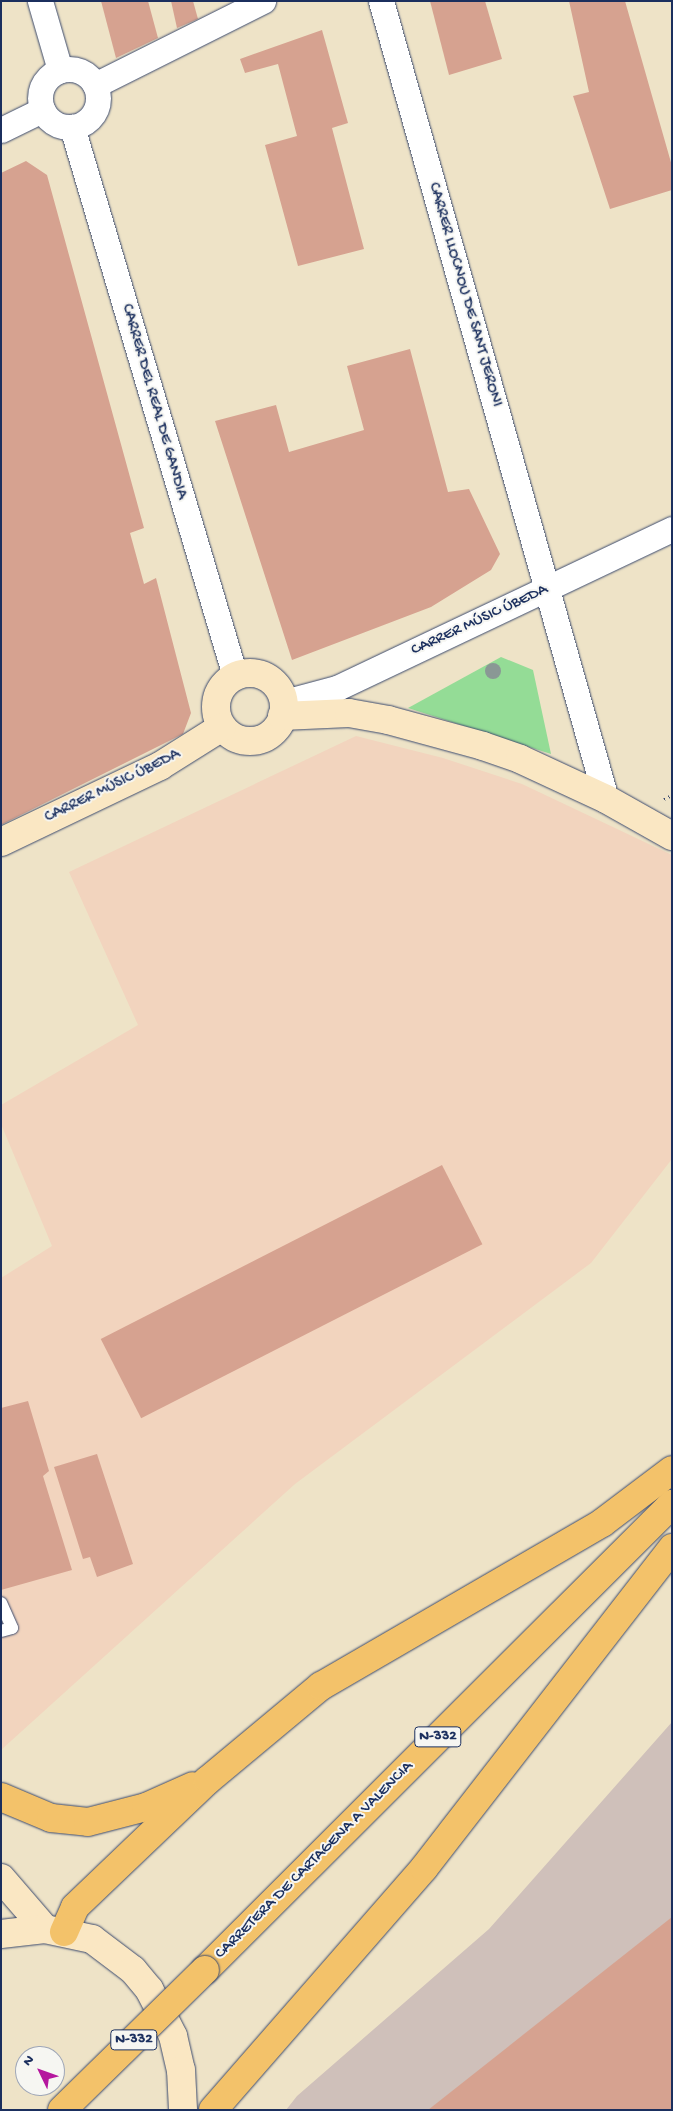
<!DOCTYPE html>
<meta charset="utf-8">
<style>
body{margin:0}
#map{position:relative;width:673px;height:2111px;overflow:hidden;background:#eee3c7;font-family:"Gochi Hand",sans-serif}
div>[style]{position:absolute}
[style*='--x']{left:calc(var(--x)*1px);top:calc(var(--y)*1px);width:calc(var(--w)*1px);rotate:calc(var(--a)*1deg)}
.built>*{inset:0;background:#f2d4be}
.industrial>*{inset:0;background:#cfc0ba}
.green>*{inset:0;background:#94dc96}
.building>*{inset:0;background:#d6a290;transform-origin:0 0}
.path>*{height:3px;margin-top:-1.5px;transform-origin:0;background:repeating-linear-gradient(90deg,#3b4a6e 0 1px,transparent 0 5px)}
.roads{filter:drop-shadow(0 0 1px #3b4a6e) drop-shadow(0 0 1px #3b4a6e)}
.lane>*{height:12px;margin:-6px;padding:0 6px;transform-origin:6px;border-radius:6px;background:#fff}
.street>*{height:25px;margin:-12.5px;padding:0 12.5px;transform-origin:12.5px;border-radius:12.5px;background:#fff}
.street>.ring{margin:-12.5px;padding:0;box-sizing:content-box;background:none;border:25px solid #fff;border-radius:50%}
.secondary>*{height:28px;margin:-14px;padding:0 14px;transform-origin:14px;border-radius:14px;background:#fae7c3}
.secondary>.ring{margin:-14px;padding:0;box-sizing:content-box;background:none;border:28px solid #fae7c3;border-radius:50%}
.highway>*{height:28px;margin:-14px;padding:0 14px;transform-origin:14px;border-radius:14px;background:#f3c26a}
.bridges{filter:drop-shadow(0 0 1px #3b4a6e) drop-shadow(0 0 1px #3b4a6e)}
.highway-bridge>*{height:28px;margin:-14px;padding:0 14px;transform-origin:14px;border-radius:14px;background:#f3c26a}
.trees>*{width:16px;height:16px;margin:-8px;border-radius:50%;background:#8a9895}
span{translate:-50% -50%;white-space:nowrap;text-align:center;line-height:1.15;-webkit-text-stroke:4px #f6f6f2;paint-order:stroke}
.shield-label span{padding:1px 4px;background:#f6f6f2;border:1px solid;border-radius:4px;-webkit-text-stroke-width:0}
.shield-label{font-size:15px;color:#1b2f5e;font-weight:700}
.street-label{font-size:16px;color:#1b2f5e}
.frame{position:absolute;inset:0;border:2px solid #1b2f5e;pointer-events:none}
.north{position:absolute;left:15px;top:2046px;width:50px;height:50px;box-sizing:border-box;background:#f6f6f2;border:1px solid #9ea6b7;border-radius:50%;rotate:312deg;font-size:14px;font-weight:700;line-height:20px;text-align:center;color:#1b2f5e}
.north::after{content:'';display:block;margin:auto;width:18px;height:22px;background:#b5179e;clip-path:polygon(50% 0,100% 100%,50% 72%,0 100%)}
</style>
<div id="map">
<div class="built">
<div style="clip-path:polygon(356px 736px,443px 758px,522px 784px,672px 855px,672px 1159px,591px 1263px,295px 1484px,1px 1750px,1px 1278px,52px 1246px,1px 1124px,1px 1105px,138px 1025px,69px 872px)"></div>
</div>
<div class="industrial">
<div style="clip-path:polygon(672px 1722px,672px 2110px,286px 2110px,297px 2096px,489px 1929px)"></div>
</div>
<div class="green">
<div style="clip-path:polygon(501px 657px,533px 670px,551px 754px,408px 708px)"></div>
</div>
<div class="building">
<div style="clip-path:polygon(101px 1px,148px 1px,158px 38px,116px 58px)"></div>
<div style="clip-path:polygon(171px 1px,193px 1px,198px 19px,177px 28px)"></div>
<div style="clip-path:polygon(430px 1px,485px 1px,502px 59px,449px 75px)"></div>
<div style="clip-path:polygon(569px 1px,625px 1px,672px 166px,672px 190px,610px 209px,573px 96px,589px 92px)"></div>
<div style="clip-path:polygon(322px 30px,348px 123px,332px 128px,364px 249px,298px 266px,265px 145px,297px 136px,278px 64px,245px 73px,240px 59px)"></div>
<div style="clip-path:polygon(26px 161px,47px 175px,144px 528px,130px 533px,144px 584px,156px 578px,191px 713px,183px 734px,1px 825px,1px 173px)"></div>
<div style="clip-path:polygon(410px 349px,448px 492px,469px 489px,500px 554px,491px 570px,431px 607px,292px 660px,215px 421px,276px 405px,289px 452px,364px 430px,347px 366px)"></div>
<div style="left:442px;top:1165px;width:89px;height:383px;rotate:63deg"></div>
<div style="clip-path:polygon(28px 1401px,49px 1471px,43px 1476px,72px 1570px,1px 1590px,1px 1408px)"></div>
<div style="clip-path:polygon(97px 1454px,133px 1564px,97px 1577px,90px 1557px,83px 1559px,54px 1467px)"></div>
<div style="clip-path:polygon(672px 1917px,672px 2110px,428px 2110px)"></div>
</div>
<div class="path">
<div style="--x:664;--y:799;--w:9;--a:-27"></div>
</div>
<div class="roads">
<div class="lane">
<div style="--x:1;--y:1603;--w:27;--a:66"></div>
<div style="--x:12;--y:1628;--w:11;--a:165"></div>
</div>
<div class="street">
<div style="--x:40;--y:1;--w:72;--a:73.8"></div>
<div style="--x:381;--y:1;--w:829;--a:74.25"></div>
<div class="ring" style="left:40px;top:69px;width:33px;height:33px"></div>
<div style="--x:95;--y:85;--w:188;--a:-26.6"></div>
<div style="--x:72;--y:127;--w:573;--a:73.46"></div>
<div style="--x:1;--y:130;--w:46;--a:-26"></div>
<div style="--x:284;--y:702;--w:55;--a:-14.8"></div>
<div style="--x:337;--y:688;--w:371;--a:-25.4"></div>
</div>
<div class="secondary">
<div class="ring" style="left:216px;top:673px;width:40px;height:40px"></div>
<div style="--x:282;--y:716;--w:67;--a:-2.6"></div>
<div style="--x:349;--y:713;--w:40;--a:10"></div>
<div style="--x:388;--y:720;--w:98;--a:15.3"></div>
<div style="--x:483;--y:746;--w:39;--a:19"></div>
<div style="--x:520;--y:759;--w:95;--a:24.9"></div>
<div style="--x:606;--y:799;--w:76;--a:29.3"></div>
<div style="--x:1;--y:842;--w:176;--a:-25.5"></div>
<div style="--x:160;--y:766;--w:73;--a:-32.2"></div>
<div style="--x:1;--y:1878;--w:67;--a:49.2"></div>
<div style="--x:1;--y:1934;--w:44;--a:-6.5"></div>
<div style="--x:45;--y:1929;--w:48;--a:12"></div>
<div style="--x:92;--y:1939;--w:51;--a:37.1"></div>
<div style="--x:133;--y:1970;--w:25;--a:50"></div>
<div style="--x:149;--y:1989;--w:53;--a:62.9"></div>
<div style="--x:173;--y:2036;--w:35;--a:77"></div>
<div style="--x:181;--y:2070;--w:40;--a:87.1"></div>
</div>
<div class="highway">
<div style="--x:1;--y:1797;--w:54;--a:22.8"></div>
<div style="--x:51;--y:1818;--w:37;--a:6"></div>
<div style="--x:88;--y:1822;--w:60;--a:-14.5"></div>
<div style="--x:146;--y:1807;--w:51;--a:-24.1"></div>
<div style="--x:64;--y:1932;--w:27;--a:-66"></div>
<div style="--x:75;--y:1907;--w:184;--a:-43.7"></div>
<div style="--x:208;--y:1780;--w:147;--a:-39.8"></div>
<div style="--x:321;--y:1686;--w:325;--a:-30.1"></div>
<div style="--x:602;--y:1523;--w:88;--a:-37.1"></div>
<div style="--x:205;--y:1970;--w:660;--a:-44.94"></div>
<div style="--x:213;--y:2110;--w:321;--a:-48.9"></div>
<div style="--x:424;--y:1868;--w:405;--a:-52.2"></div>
</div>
</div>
<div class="bridges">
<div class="highway-bridge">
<div style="--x:62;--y:2110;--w:200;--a:-44.4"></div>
</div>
</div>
<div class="trees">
<div style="left:493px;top:671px"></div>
</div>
<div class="shield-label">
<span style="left:438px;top:1737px">N-332</span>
<span style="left:134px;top:2040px">N-332</span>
</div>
<div class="street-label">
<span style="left:464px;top:295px;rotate:74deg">CARRER LLOCNOU DE SANT JERONI</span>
<span style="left:153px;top:402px;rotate:74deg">CARRER DEL REAL DE GANDIA</span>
<span style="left:480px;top:621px;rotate:-25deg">CARRER MÚSIC ÚBEDA</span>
<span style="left:113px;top:787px;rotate:-26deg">CARRER MÚSIC ÚBEDA</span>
<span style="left:315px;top:1861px;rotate:-45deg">CARRETERA DE CARTAGENA A VALENCIA</span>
</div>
<div class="frame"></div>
<div class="north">N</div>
</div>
